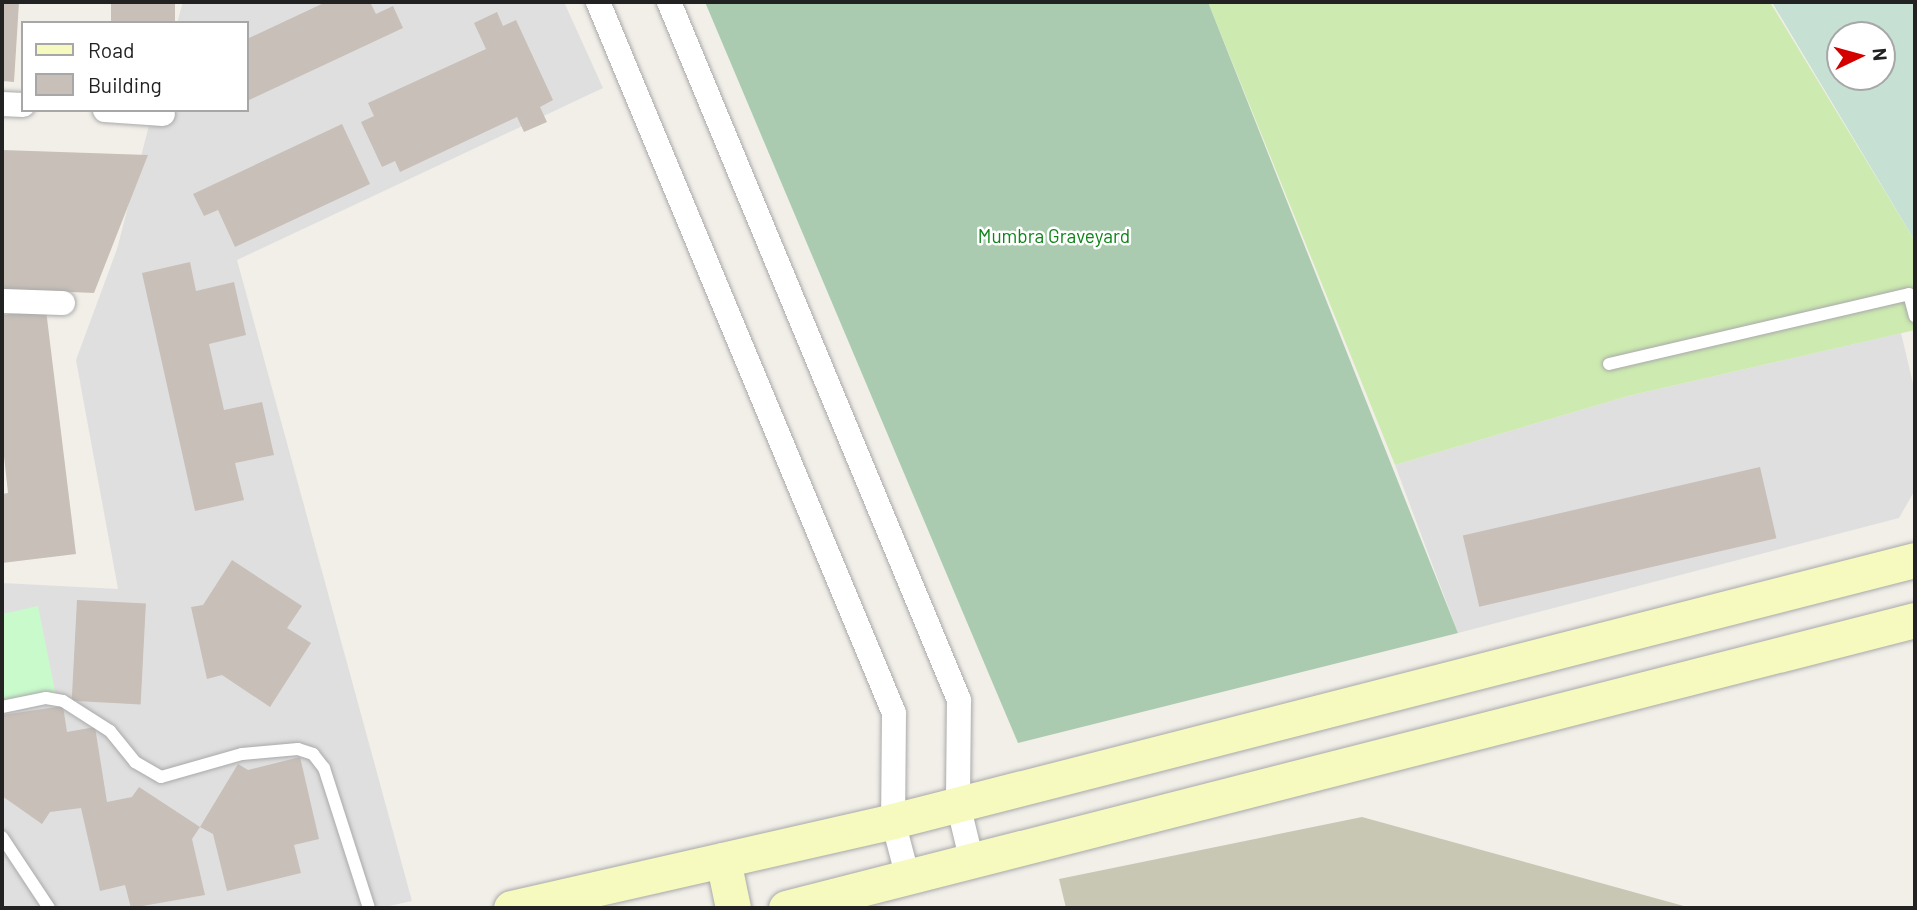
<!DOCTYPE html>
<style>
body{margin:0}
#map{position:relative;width:1917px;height:910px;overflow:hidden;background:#f2efe9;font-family:Barlow,sans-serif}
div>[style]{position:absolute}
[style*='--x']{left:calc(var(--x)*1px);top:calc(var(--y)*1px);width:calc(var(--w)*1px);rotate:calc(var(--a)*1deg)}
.residential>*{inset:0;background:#e0dfdf}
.construction>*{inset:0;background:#c7c7b4}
.grass>*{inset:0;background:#cdebb0}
.wetland>*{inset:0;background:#c6e0d4}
.cemetery>*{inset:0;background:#aacbaf}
.park>*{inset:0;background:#c8facc}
.building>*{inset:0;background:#c7bfb8;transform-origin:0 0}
.roads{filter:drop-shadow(0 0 2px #a9a9a9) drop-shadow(0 0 2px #a9a9a9)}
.lane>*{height:12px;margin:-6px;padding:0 6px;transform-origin:6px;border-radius:6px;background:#fff}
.street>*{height:24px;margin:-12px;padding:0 12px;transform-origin:12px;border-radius:12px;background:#fff}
.secondary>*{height:35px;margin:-17.5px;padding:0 17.5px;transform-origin:17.5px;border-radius:17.5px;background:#f7fabf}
span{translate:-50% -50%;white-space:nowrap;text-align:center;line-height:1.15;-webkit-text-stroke:5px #fff;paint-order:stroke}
.park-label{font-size:19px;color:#0c8416}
.frame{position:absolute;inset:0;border:4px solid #222;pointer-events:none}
.legend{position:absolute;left:21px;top:21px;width:228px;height:91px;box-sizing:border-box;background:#fff;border:2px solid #a7a7a7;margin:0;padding:9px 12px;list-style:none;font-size:21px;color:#222}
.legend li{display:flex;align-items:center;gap:14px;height:35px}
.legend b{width:35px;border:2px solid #a7a7a7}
.north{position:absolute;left:1826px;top:21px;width:70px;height:70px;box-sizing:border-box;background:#fff;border:2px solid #a7a7a7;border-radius:50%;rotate:85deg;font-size:19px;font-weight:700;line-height:28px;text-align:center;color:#222}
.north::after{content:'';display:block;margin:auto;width:24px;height:32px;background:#d40000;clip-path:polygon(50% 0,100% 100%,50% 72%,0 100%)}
</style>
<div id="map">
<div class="residential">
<div style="clip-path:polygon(183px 2px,564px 2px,603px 88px,237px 260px,412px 901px,380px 908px,2px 908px,2px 583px,118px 589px,76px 360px,117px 249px,153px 110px,247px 110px,247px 23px,177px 23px)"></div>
<div style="clip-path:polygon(1901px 333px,1915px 392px,1915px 490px,1899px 518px,1458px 633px,1395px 465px,1628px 396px)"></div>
</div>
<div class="construction">
<div style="clip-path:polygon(1362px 817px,1691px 908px,1066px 908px,1059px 879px)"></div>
</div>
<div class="grass">
<div style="clip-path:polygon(1208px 2px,1770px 2px,1915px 241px,1915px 330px,1628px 396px,1395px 465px)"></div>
</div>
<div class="wetland">
<div style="clip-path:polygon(evenodd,1770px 2px,1915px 2px,1915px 241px,1773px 4px,1770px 2px,1840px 35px,1882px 35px,1882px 77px,1840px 77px,1840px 35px)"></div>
</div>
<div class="cemetery">
<div style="clip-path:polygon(705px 2px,1208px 2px,1458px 633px,1018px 743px)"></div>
</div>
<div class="park">
<div style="clip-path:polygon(38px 606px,56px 696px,2px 707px,2px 614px)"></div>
</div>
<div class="building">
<div style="clip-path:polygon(2px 2px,19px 2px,14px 82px,2px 81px)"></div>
<div style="left:111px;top:2px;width:64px;height:21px"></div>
<div style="clip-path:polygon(326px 2px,370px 2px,376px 14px,393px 6px,403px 28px,247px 101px,247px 39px)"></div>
<div style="clip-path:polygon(497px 12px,503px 26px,516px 20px,553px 100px,540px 107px,547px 122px,524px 132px,517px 117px,400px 172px,395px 161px,382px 167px,361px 122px,374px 116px,368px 103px,486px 49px,474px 23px)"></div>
<div style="clip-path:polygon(342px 124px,370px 184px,235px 247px,218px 210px,204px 216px,193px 194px)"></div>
<div style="clip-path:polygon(2px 150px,148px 155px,94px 293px,2px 289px)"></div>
<div style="clip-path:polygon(190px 262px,196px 291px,234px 282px,246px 335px,209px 344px,224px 410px,262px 402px,274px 455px,235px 463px,244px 500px,195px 511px,142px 273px)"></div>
<div style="clip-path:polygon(46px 310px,76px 554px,2px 563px,2px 494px,8px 493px,2px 438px,2px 315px)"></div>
<div style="left:1760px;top:467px;width:73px;height:305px;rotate:77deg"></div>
<div style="clip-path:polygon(232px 560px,302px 606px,287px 628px,311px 643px,270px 707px,222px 675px,207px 679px,191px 607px,203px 605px)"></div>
<div style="left:77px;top:600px;width:69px;height:101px;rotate:3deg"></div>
<div style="clip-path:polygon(63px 706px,67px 732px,95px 727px,107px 802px,132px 797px,139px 787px,200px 827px,192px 839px,205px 895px,131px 908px,125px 885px,100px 891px,81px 808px,50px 812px,42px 824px,2px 796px,2px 715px)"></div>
<div style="clip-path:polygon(300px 757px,319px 839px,294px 845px,301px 873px,227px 891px,213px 834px,200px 827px,238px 764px,248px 770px)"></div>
</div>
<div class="roads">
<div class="lane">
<div style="--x:1609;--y:364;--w:308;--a:-13.1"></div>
<div style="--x:1909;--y:294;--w:23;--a:75"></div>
<div style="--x:2;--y:707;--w:45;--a:-11.6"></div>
<div style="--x:46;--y:698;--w:17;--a:10"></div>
<div style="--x:63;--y:701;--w:56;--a:32.6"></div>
<div style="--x:110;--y:731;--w:40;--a:51"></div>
<div style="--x:135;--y:762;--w:30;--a:30"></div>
<div style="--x:161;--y:777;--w:84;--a:-15.9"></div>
<div style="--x:242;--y:754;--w:56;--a:-5.1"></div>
<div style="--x:298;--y:749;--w:16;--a:18"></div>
<div style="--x:313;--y:754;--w:18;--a:52"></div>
<div style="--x:324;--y:768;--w:147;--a:72.2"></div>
<div style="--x:2;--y:837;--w:85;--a:56.5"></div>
</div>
<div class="street">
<div style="--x:598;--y:2;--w:770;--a:67.4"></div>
<div style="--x:894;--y:713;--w:108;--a:90.5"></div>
<div style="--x:893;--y:821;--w:59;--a:75.3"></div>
<div style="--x:669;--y:2;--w:756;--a:67.44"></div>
<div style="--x:959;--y:700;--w:104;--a:90.6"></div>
<div style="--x:958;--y:804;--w:60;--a:76.4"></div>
<div style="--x:2;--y:104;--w:21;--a:3"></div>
<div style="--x:105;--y:110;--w:58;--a:3.9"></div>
<div style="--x:2;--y:301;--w:61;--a:1.9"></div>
</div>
<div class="secondary">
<div style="--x:723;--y:860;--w:49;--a:78.2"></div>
<div style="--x:511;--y:908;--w:392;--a:-12.8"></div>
<div style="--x:893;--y:821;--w:1055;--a:-14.33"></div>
<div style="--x:786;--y:908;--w:1165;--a:-14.31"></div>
</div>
</div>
<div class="park-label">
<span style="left:1054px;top:236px">Mumbra Graveyard</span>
</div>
<div class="frame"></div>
<ul class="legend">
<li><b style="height:9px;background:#f7fabf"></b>Road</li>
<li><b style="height:19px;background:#c7bfb8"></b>Building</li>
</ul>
<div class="north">N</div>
</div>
